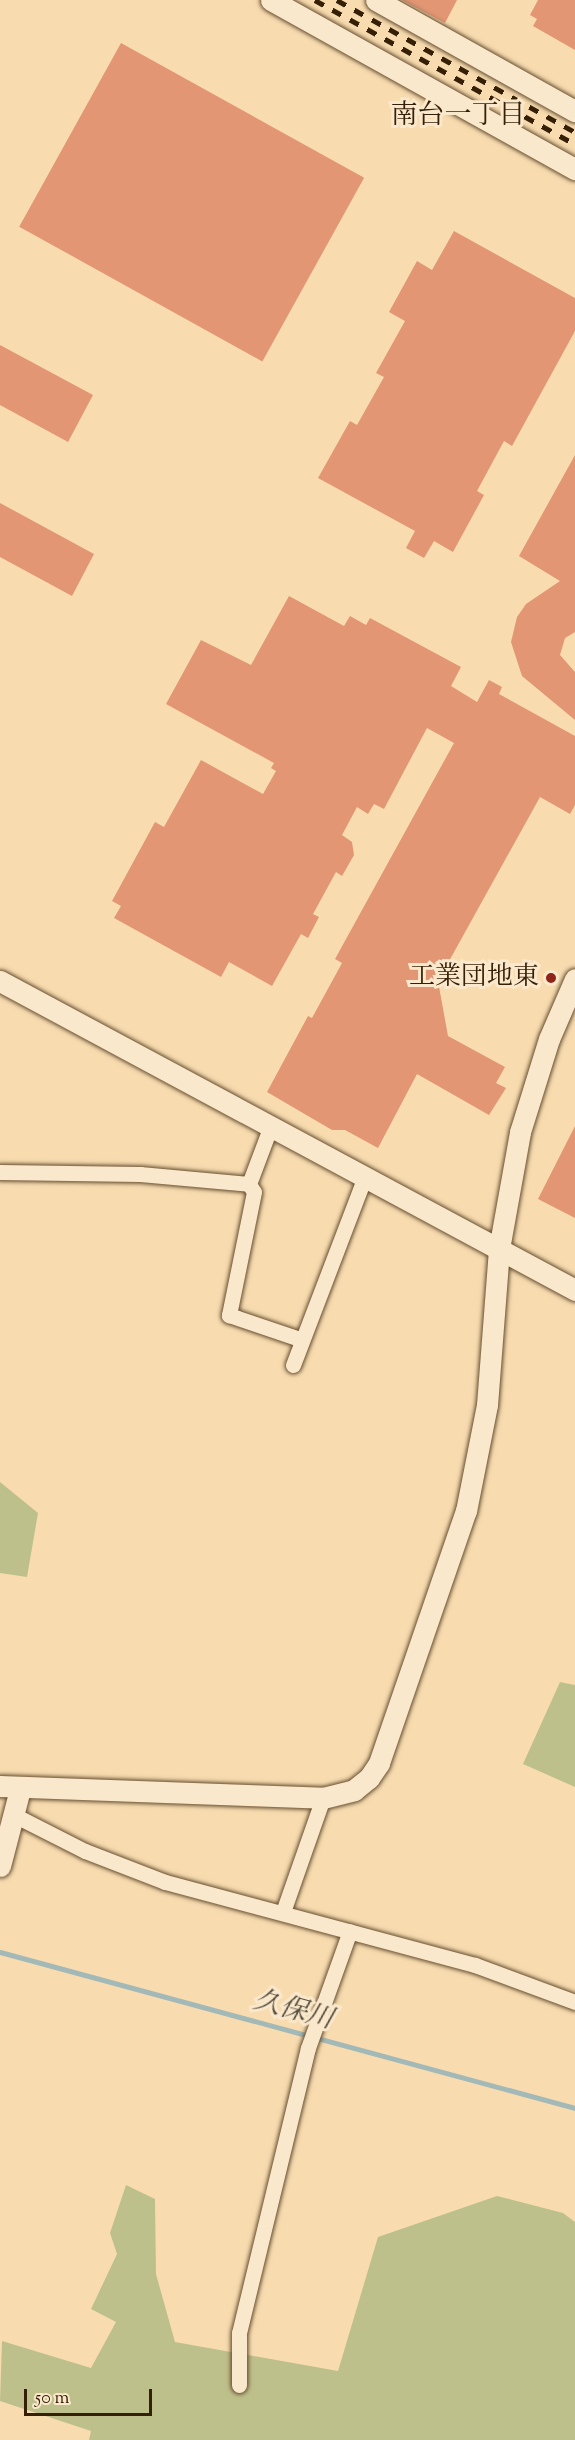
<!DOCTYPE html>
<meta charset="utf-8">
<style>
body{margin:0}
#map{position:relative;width:575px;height:2440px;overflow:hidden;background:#f8dcb0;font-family:"Sorts Mill Goudy","Noto Serif JP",serif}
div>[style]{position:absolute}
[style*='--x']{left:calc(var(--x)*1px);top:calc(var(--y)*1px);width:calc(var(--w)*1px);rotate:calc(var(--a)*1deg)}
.green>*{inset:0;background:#bec08b}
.stream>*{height:5px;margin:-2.5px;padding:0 2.5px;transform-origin:2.5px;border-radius:2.5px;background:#a2b9b7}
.building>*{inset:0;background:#e29674;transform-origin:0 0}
.roads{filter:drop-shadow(0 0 2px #664e30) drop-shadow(0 0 2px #664e30)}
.street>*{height:15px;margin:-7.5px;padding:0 7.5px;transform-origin:7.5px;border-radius:7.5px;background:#fae8cc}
.secondary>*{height:21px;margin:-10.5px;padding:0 10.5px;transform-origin:10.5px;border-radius:10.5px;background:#fae8cc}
.rail>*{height:4.5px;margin-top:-2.25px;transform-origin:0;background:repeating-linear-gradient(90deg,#351f06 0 10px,transparent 0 20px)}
.dots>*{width:16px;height:16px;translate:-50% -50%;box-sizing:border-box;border:3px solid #fae8cc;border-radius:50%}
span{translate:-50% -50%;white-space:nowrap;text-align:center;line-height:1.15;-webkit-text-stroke:6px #fae8cc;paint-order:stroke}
.poi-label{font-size:26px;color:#351f06}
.right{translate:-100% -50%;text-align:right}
.neighbourhood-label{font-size:27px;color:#351f06}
.water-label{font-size:27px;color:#564d3b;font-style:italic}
.scale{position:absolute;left:24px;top:2389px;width:128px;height:27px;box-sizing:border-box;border:3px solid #351f06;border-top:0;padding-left:8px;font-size:18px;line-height:21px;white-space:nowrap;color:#351f06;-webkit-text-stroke:4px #fae8cc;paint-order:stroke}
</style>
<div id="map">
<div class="green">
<div style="clip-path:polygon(0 1482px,38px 1513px,27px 1577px,0 1573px)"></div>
<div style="clip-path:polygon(560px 1682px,575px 1685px,575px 1787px,523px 1764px)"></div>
<div style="clip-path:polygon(126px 2185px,155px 2199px,156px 2274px,175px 2342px,338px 2371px,378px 2237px,497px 2196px,563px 2213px,575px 2222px,575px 2440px,89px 2440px,91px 2431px,0 2401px,2px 2341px,91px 2368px,116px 2322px,91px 2309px,117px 2254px,110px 2233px)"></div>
</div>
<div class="stream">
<div style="--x:0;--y:1952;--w:596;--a:15.18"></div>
</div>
<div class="building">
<div style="clip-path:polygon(402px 0,457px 0,445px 23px)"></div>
<div style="clip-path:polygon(538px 0,575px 0,575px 50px,533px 26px,537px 19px,530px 15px)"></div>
<div style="left:121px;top:43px;width:278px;height:210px;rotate:29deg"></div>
<div style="clip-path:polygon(454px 231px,575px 298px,575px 331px,512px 446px,504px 441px,477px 491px,484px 495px,453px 552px,434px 541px,424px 558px,406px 548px,415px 531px,318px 478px,350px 421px,357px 425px,384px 377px,376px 373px,405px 321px,389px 312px,417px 261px,432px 270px)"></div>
<div style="clip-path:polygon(0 345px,93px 395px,68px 442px,0 405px)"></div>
<div style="clip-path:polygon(575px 455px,575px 632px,565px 638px,560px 655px,575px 672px,575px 720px,522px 676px,511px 642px,517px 617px,526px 604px,560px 581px,519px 556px)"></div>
<div style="clip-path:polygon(0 503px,94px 554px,72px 596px,0 557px)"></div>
<div style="clip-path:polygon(289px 596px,344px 626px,350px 616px,366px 625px,370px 618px,461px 667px,451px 686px,477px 702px,489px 680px,502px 687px,499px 694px,575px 736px,575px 805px,570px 814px,540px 797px,438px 981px,448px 1036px,505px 1067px,496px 1083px,506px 1088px,489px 1115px,417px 1074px,378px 1148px,345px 1130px,332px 1130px,267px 1092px,308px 1016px,312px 1018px,342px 963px,335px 959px,454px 743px,427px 728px,384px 809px,374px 804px,368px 814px,357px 807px,342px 835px,352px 842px,354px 855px,342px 876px,336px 872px,313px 914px,319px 917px,308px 938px,301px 934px,272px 986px,229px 962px,221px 977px,114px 918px,121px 906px,112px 901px,155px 822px,164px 827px,201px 760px,263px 794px,276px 771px,271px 768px,274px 763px,166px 704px,201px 640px,251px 665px)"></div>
<div style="clip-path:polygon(575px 1126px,575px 1218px,538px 1199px)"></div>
</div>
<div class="roads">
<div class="street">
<div style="--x:0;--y:1172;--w:140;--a:0.8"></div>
<div style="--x:140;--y:1174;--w:109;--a:5.2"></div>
<div style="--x:249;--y:1184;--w:60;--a:-69.4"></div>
<div style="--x:249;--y:1184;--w:9;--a:58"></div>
<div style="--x:254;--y:1192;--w:126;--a:101.5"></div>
<div style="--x:229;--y:1315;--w:75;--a:18.7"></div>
<div style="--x:293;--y:1365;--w:202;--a:-69.1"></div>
<div style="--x:12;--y:1814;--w:82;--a:26.9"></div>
<div style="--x:85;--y:1851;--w:86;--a:21.2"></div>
<div style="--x:165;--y:1882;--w:321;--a:15"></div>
<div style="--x:475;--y:1965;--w:107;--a:20.3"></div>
<div style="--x:283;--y:1912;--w:121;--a:-70.7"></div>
<div style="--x:239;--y:2385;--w:52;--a:-90"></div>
<div style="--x:239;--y:2333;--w:293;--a:-76.4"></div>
<div style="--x:308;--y:2048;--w:124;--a:-70.3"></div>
</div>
<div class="secondary">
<div style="--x:271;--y:0;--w:348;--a:29.1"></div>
<div style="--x:376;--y:0;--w:228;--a:29.2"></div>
<div style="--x:0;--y:981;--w:653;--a:28.25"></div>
<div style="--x:0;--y:1786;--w:323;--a:2.1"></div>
<div style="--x:323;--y:1798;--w:32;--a:-14"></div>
<div style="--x:354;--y:1790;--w:19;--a:-39"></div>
<div style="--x:369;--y:1778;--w:18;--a:-56"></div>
<div style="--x:379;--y:1763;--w:267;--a:-71"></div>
<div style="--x:466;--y:1511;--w:108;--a:-78.8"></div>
<div style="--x:487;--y:1405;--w:156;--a:-85.6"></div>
<div style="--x:499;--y:1249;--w:119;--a:-79.8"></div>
<div style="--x:520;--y:1132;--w:97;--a:-72.7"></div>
<div style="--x:549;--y:1039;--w:65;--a:-66.6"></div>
<div style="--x:0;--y:1866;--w:80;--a:-75.4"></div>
</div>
</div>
<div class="rail">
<div style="--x:315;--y:0;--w:297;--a:29"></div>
<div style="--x:337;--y:0;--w:272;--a:29"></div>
</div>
<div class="dots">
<div style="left:551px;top:978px;background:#8f2418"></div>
</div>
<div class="poi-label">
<span class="right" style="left:539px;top:978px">工業団地東</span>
</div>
<div class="neighbourhood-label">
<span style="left:458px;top:117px">南台一丁目</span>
</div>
<div class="water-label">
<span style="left:293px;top:2011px;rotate:15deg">久保川</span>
</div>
<div class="scale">50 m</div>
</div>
